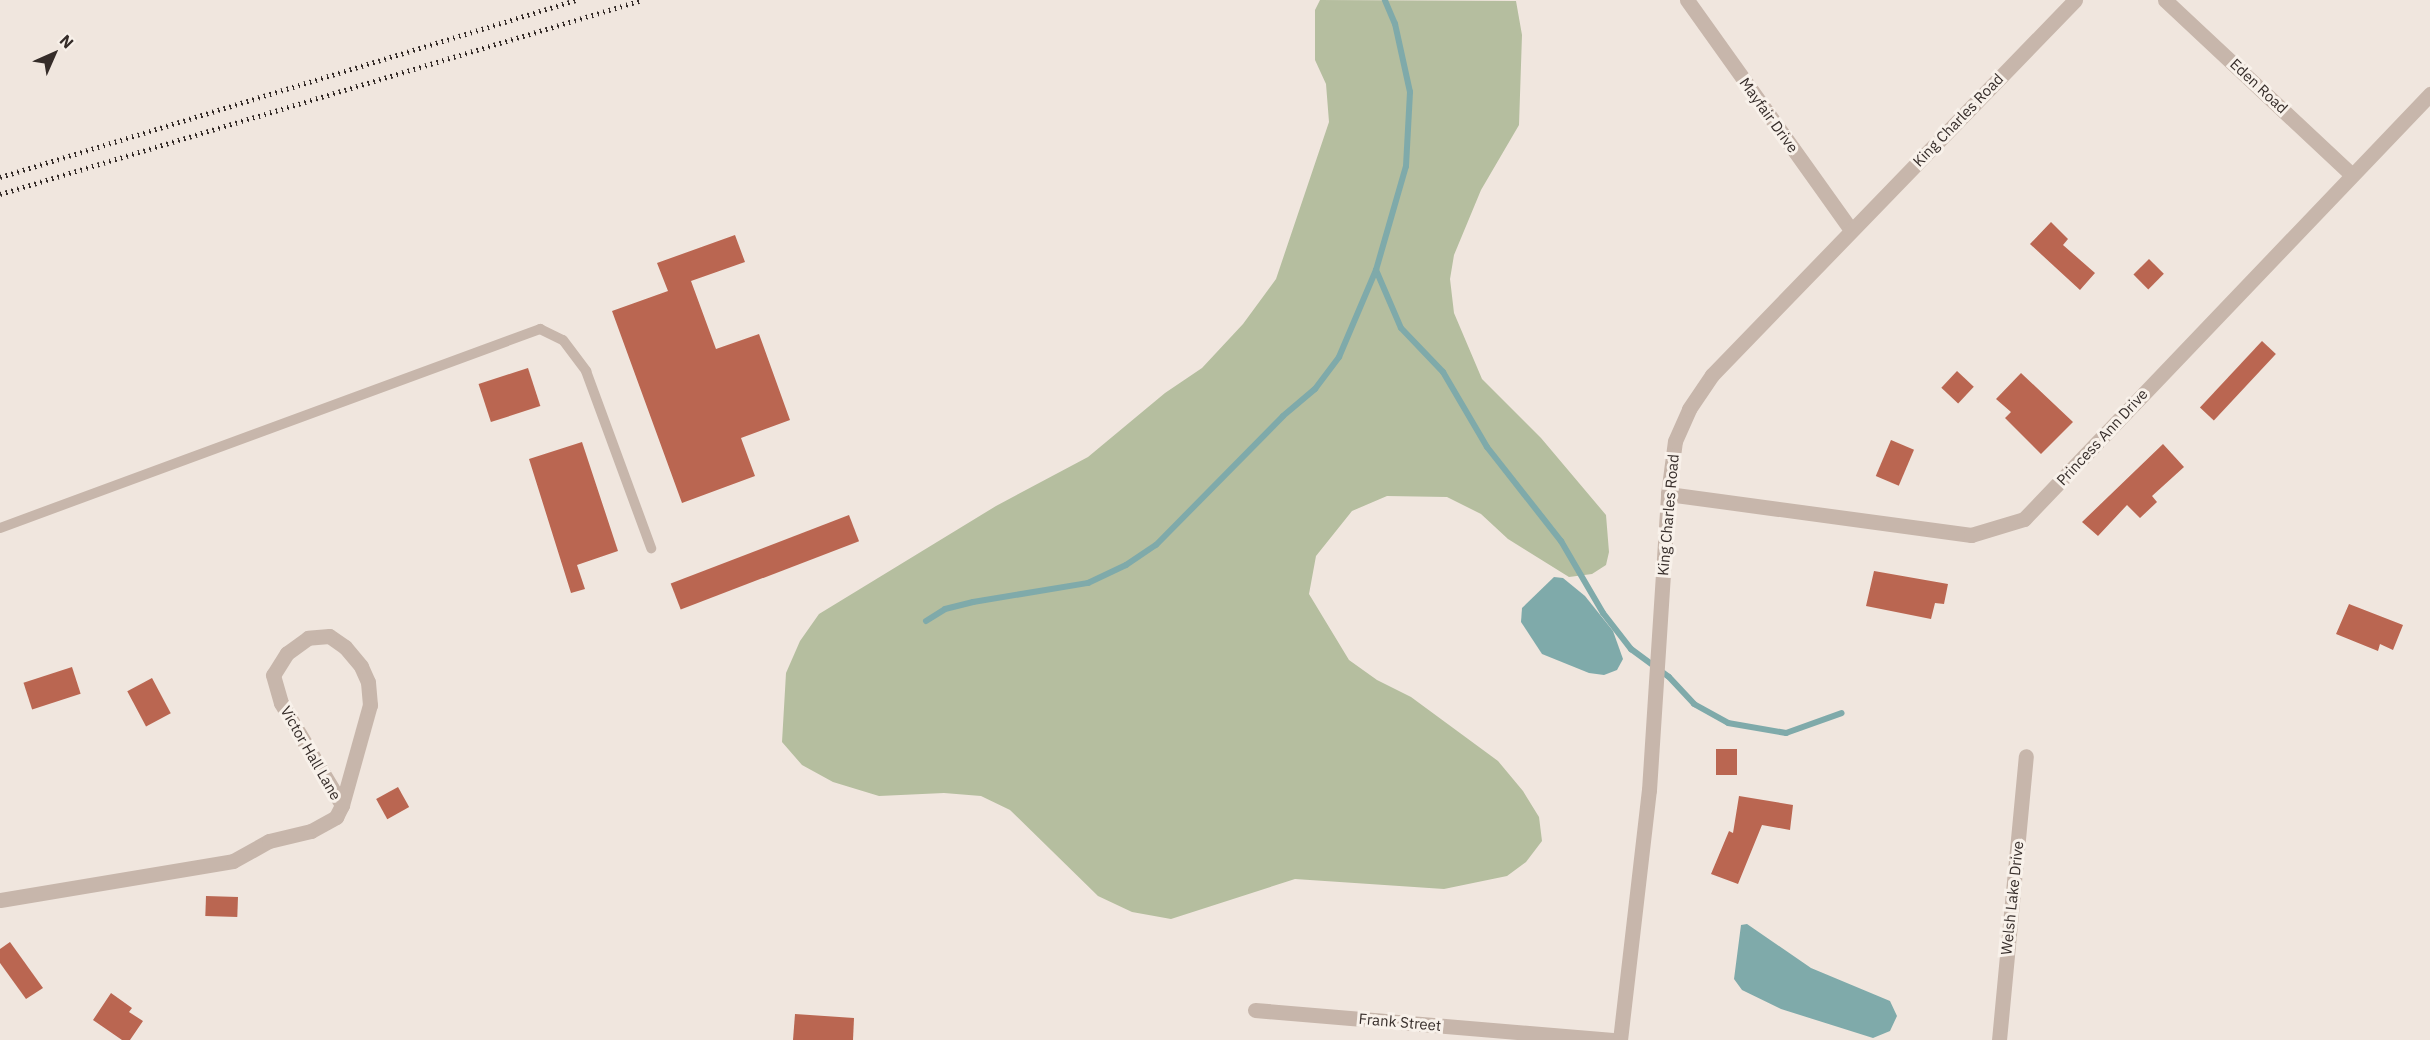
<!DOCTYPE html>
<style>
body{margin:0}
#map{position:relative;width:2430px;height:1040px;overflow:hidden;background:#f0e6de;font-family:"IBM Plex Sans",sans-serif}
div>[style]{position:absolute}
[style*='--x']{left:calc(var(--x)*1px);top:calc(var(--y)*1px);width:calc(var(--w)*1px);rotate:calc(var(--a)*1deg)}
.green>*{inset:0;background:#b5be9f}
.water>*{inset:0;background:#7faaaa}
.stream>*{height:6px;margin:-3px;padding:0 3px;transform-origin:3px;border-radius:3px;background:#7faaaa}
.building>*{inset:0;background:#ba6651;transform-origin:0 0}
.service>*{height:10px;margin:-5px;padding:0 5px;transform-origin:5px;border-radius:5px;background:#c7b6ab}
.minor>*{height:15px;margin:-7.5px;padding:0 7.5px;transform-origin:7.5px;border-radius:7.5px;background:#c7b6ab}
.rail>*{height:4.5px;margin-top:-2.25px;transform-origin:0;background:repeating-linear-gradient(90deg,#352c29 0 1.5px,transparent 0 6px)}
span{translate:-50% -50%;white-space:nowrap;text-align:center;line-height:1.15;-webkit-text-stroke:6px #f8f1ea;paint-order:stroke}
.street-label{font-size:15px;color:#352c29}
.north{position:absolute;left:24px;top:24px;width:60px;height:60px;-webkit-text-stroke:4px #f8f1ea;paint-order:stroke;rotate:45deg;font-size:16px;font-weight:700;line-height:24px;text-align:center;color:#352c29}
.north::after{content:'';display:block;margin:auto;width:21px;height:27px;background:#352c29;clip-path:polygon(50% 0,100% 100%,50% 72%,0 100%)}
</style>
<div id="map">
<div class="green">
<div style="clip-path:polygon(1320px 0,1516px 1px,1522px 35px,1519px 125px,1481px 190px,1454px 255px,1450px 279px,1454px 313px,1482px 379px,1541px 438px,1606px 515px,1609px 552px,1606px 565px,1592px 574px,1569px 577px,1508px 539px,1481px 514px,1447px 497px,1387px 496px,1352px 511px,1316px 556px,1309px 594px,1349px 660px,1377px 680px,1411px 697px,1498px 761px,1523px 791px,1539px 817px,1542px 841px,1526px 862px,1507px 876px,1444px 889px,1295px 879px,1171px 919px,1132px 912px,1098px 896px,1010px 810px,981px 796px,944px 793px,879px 796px,833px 782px,802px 765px,782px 742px,786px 673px,800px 641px,819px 614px,996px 506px,1088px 457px,1165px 393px,1202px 368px,1243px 324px,1276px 279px,1329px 122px,1326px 84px,1315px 60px,1315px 10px)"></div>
</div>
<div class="water">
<div style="clip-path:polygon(1554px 577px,1563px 578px,1585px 596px,1613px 631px,1623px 659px,1617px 670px,1604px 675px,1589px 673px,1542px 654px,1521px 622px,1522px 608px)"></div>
<div style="clip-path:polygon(1747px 924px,1811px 968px,1890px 1001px,1897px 1016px,1890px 1031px,1873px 1038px,1781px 1009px,1742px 990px,1734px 979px,1741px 925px)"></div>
</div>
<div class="stream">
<div style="--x:1376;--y:270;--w:63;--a:66.7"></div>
<div style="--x:1401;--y:328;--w:61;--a:46.3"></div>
<div style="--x:1443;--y:372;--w:87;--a:59.6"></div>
<div style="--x:1487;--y:447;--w:120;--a:51.8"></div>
<div style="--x:1561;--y:541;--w:83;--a:59.7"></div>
<div style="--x:1603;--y:613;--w:46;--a:52.1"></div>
<div style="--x:1631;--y:649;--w:47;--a:36.4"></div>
<div style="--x:1669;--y:677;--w:37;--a:47"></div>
<div style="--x:1694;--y:704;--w:39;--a:29"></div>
<div style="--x:1728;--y:723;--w:59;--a:9.8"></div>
<div style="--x:1786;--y:733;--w:59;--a:-19.7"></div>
<div style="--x:926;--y:621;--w:22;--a:-32"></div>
<div style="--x:945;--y:609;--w:29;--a:-14"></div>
<div style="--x:973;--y:602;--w:117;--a:-9.4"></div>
<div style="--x:1088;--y:583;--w:42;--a:-25.3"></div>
<div style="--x:1126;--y:565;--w:36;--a:-34"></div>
<div style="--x:1156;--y:545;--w:181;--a:-45.4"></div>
<div style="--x:1283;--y:416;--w:42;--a:-40.2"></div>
<div style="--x:1315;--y:389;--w:40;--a:-53"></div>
<div style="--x:1339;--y:357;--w:95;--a:-67"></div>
<div style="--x:1376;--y:270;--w:108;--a:-73.9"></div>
<div style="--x:1406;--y:166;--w:74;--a:-86.9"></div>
<div style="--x:1410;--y:92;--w:70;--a:-102.4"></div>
<div style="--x:1395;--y:24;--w:26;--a:-113"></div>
</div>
<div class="building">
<div style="clip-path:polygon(2051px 222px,2068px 239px,2063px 245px,2095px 273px,2080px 290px,2030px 244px)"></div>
<div style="clip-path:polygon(735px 235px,745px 262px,691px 281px,716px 349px,759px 334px,790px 420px,741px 438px,755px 476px,682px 503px,612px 311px,668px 291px,657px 263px)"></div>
<div style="left:2149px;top:259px;width:21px;height:22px;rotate:45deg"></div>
<div style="left:2262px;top:341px;width:19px;height:91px;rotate:43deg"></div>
<div style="left:528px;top:368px;width:40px;height:52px;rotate:72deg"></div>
<div style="left:1957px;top:371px;width:23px;height:23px;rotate:43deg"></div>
<div style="clip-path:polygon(2021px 373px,2073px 422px,2041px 454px,2005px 418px,2011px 412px,1996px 399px)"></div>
<div style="left:1891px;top:440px;width:25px;height:39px;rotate:23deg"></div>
<div style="clip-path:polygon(582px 442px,618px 551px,577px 565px,585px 589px,571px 593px,529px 459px)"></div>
<div style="clip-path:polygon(2163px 444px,2184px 467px,2152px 496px,2157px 502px,2140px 518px,2127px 505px,2098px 536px,2082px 522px)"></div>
<div style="left:849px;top:515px;width:28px;height:191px;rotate:69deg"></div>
<div style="clip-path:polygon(1874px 571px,1948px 584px,1944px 604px,1935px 603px,1931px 619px,1866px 606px)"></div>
<div style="clip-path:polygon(2349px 604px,2403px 625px,2393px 650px,2380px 644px,2378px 651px,2336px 634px)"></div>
<div style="left:72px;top:667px;width:28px;height:51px;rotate:72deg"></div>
<div style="left:152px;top:678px;width:40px;height:28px;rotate:62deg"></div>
<div style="left:1716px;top:749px;width:21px;height:26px"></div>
<div style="left:398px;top:787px;width:23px;height:25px;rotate:61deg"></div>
<div style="clip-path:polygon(1739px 796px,1793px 805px,1790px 830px,1762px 825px,1738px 884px,1711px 874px,1729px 831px,1733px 833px)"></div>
<div style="left:206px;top:896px;width:32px;height:20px;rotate:2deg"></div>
<div style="clip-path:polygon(10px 942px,43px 988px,26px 999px,0 963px,0 949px)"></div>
<div style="clip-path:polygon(111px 993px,132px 1008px,129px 1012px,143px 1021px,130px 1040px,122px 1040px,93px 1020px)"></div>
<div style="clip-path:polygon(795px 1014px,854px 1018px,853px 1040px,793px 1040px)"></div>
</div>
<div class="service">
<div style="--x:0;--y:528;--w:576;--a:-20.23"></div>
<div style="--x:540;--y:329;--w:25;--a:26"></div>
<div style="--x:563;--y:340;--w:39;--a:53"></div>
<div style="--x:586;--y:371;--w:189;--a:69.8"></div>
</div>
<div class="minor">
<div style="--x:1687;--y:0;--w:282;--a:54.5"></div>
<div style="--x:2165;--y:0;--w:255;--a:43.1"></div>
<div style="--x:1668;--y:494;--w:306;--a:7.7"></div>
<div style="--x:1971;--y:535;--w:55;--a:-16.8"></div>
<div style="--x:2024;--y:519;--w:588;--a:-46.31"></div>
<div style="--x:0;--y:900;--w:236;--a:-9.5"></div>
<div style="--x:233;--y:861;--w:41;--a:-29.1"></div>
<div style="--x:269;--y:841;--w:43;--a:-13.4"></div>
<div style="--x:311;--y:831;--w:29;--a:-29"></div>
<div style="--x:336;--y:817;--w:13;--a:-63"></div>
<div style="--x:342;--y:805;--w:104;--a:-74.4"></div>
<div style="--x:370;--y:705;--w:23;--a:-95"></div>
<div style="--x:368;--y:682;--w:17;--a:-114"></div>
<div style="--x:361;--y:666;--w:25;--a:-130"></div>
<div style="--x:345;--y:647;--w:19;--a:-145"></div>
<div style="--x:329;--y:636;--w:21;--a:175"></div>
<div style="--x:308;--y:638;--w:26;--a:144"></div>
<div style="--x:287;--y:653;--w:26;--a:122"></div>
<div style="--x:273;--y:675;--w:29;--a:74"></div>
<div style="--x:281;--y:703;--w:119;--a:59.1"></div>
<div style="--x:1255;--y:1010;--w:362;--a:4.8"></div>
<div style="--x:1620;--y:1040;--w:252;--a:-83.4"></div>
<div style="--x:1649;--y:790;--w:297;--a:-86.3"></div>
<div style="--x:1668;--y:494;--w:53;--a:-82.5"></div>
<div style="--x:1675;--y:441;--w:35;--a:-66"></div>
<div style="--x:1689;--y:409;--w:41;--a:-55.9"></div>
<div style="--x:1712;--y:375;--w:522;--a:-45.93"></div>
<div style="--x:1999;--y:1040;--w:285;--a:-84.6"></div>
</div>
<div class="rail">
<div style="--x:0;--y:177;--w:603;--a:-17.08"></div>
<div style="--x:0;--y:194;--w:671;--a:-16.81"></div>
</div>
<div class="street-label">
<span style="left:2259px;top:86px;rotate:43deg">Eden Road</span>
<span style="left:1769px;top:115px;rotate:54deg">Mayfair Drive</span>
<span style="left:1958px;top:120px;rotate:-46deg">King Charles Road</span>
<span style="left:2102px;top:437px;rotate:-47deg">Princess Ann Drive</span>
<span style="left:1668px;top:515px;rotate:-85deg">King Charles Road</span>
<span style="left:311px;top:753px;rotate:60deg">Victor Hall Lane</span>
<span style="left:2012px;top:898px;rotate:-84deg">Welsh Lake Drive</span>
<span style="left:1400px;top:1022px;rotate:5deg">Frank Street</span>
</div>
<div class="north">N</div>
</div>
